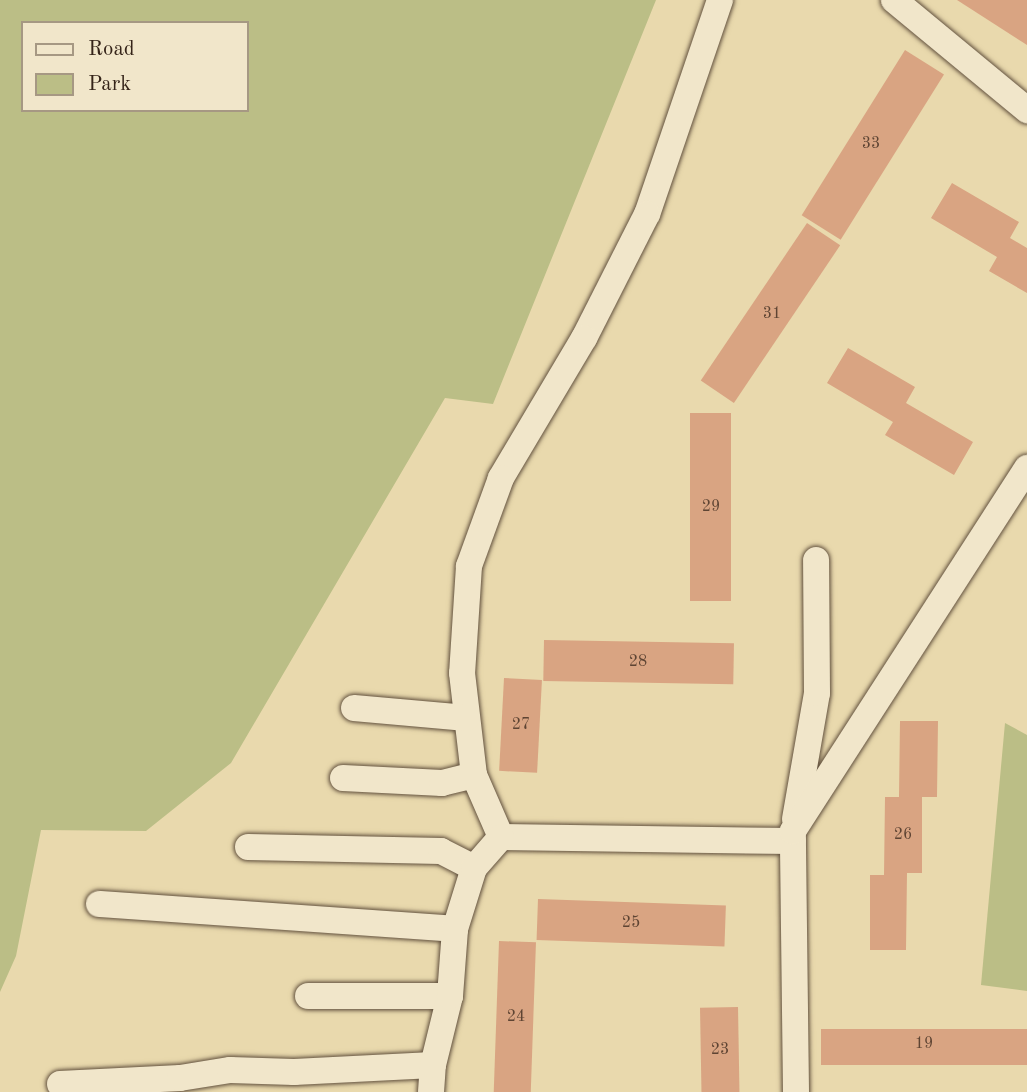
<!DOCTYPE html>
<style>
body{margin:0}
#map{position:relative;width:1027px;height:1092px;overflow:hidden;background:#e9d9ad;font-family:"Old Standard TT",serif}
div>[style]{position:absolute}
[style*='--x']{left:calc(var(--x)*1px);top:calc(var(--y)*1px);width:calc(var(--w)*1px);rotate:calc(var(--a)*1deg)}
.green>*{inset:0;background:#bbbe86}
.building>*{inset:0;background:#d9a482;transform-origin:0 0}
.roads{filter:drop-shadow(0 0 2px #62513e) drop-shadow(0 0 2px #62513e)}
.minor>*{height:26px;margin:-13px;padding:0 13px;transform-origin:13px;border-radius:13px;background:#f1e6ca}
span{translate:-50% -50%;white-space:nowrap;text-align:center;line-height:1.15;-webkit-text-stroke:6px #f1e6ca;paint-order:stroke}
.number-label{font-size:16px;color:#5e4433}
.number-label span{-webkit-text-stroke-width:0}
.legend{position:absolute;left:21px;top:21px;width:228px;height:91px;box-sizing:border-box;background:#f1e6ca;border:2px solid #a69883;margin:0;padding:9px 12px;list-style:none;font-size:21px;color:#352419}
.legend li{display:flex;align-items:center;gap:14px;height:35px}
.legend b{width:35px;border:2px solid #a69883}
</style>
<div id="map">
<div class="green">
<div style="clip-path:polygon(evenodd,0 0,656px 0,493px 404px,445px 398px,231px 763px,146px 831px,41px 830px,16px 956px,0 992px,0 0,23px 23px,247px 23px,247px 110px,23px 110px,23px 23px)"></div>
<div style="clip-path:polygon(1005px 723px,1027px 735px,1027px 991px,981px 985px)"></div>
</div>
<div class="building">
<div style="clip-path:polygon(957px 0,1027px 0,1027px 45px)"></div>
<div style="left:905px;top:50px;width:46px;height:195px;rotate:32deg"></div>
<div style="clip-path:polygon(952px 183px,1019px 222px,1010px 238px,1027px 248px,1027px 293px,989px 271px,997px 257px,931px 218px)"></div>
<div style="left:807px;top:223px;width:40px;height:190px;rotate:34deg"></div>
<div style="clip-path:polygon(848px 348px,915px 387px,906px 403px,973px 442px,954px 475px,885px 435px,893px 422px,827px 383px)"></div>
<div style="left:690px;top:413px;width:41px;height:188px"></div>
<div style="left:544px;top:640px;width:190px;height:41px;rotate:1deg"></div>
<div style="left:504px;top:678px;width:38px;height:93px;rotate:3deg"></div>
<div style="clip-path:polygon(900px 721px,938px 721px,937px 797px,922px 797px,922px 873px,907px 873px,906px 950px,870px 950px,870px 875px,884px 875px,885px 797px,899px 797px)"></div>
<div style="left:538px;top:899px;width:188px;height:41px;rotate:2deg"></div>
<div style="left:499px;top:941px;width:37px;height:151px;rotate:2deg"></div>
<div style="left:738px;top:1007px;width:85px;height:38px;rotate:89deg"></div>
<div style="left:1027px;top:1029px;width:36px;height:206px;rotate:90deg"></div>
</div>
<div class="roads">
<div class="minor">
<div style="--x:720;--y:0;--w:226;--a:108.8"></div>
<div style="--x:647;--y:214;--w:139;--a:116.9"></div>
<div style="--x:584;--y:338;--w:163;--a:120.7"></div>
<div style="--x:501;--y:478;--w:94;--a:110"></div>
<div style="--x:469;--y:566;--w:107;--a:93.7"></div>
<div style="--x:462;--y:673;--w:103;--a:83.3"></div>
<div style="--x:474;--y:775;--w:68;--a:66.5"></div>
<div style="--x:501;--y:837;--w:292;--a:0.8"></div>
<div style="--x:894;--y:0;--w:173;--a:39.6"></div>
<div style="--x:354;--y:708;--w:113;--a:5.1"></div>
<div style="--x:343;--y:778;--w:99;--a:2.9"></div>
<div style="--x:442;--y:783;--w:33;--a:-14"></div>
<div style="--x:795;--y:819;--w:128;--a:-80.1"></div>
<div style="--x:817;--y:693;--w:133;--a:-90.4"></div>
<div style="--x:248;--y:847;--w:193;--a:1.2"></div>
<div style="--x:441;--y:851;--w:37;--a:27"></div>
<div style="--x:99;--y:904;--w:357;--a:4"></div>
<div style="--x:308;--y:996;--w:142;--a:0"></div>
<div style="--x:60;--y:1084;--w:120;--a:-2.9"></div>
<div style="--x:180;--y:1078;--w:51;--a:-9.1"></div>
<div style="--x:230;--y:1070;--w:64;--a:1.8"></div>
<div style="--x:294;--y:1072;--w:139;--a:-2.9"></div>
<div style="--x:431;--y:1092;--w:27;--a:-86"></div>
<div style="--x:433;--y:1065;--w:71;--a:-76.2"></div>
<div style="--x:450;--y:996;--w:67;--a:-85.7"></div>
<div style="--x:455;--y:929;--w:64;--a:-72.7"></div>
<div style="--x:474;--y:868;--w:41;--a:-48.9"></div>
<div style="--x:796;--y:1092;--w:261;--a:-90.7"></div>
<div style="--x:793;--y:831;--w:432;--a:-57.2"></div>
</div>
</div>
<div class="number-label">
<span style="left:871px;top:144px">33</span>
<span style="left:772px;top:314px">31</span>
<span style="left:711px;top:507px">29</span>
<span style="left:638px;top:662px">28</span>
<span style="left:521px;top:725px">27</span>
<span style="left:903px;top:835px">26</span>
<span style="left:631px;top:923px">25</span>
<span style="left:516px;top:1017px">24</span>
<span style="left:924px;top:1044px">19</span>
<span style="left:720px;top:1050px">23</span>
</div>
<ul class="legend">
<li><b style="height:9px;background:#f1e6ca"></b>Road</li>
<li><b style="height:19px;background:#bbbe86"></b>Park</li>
</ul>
</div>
